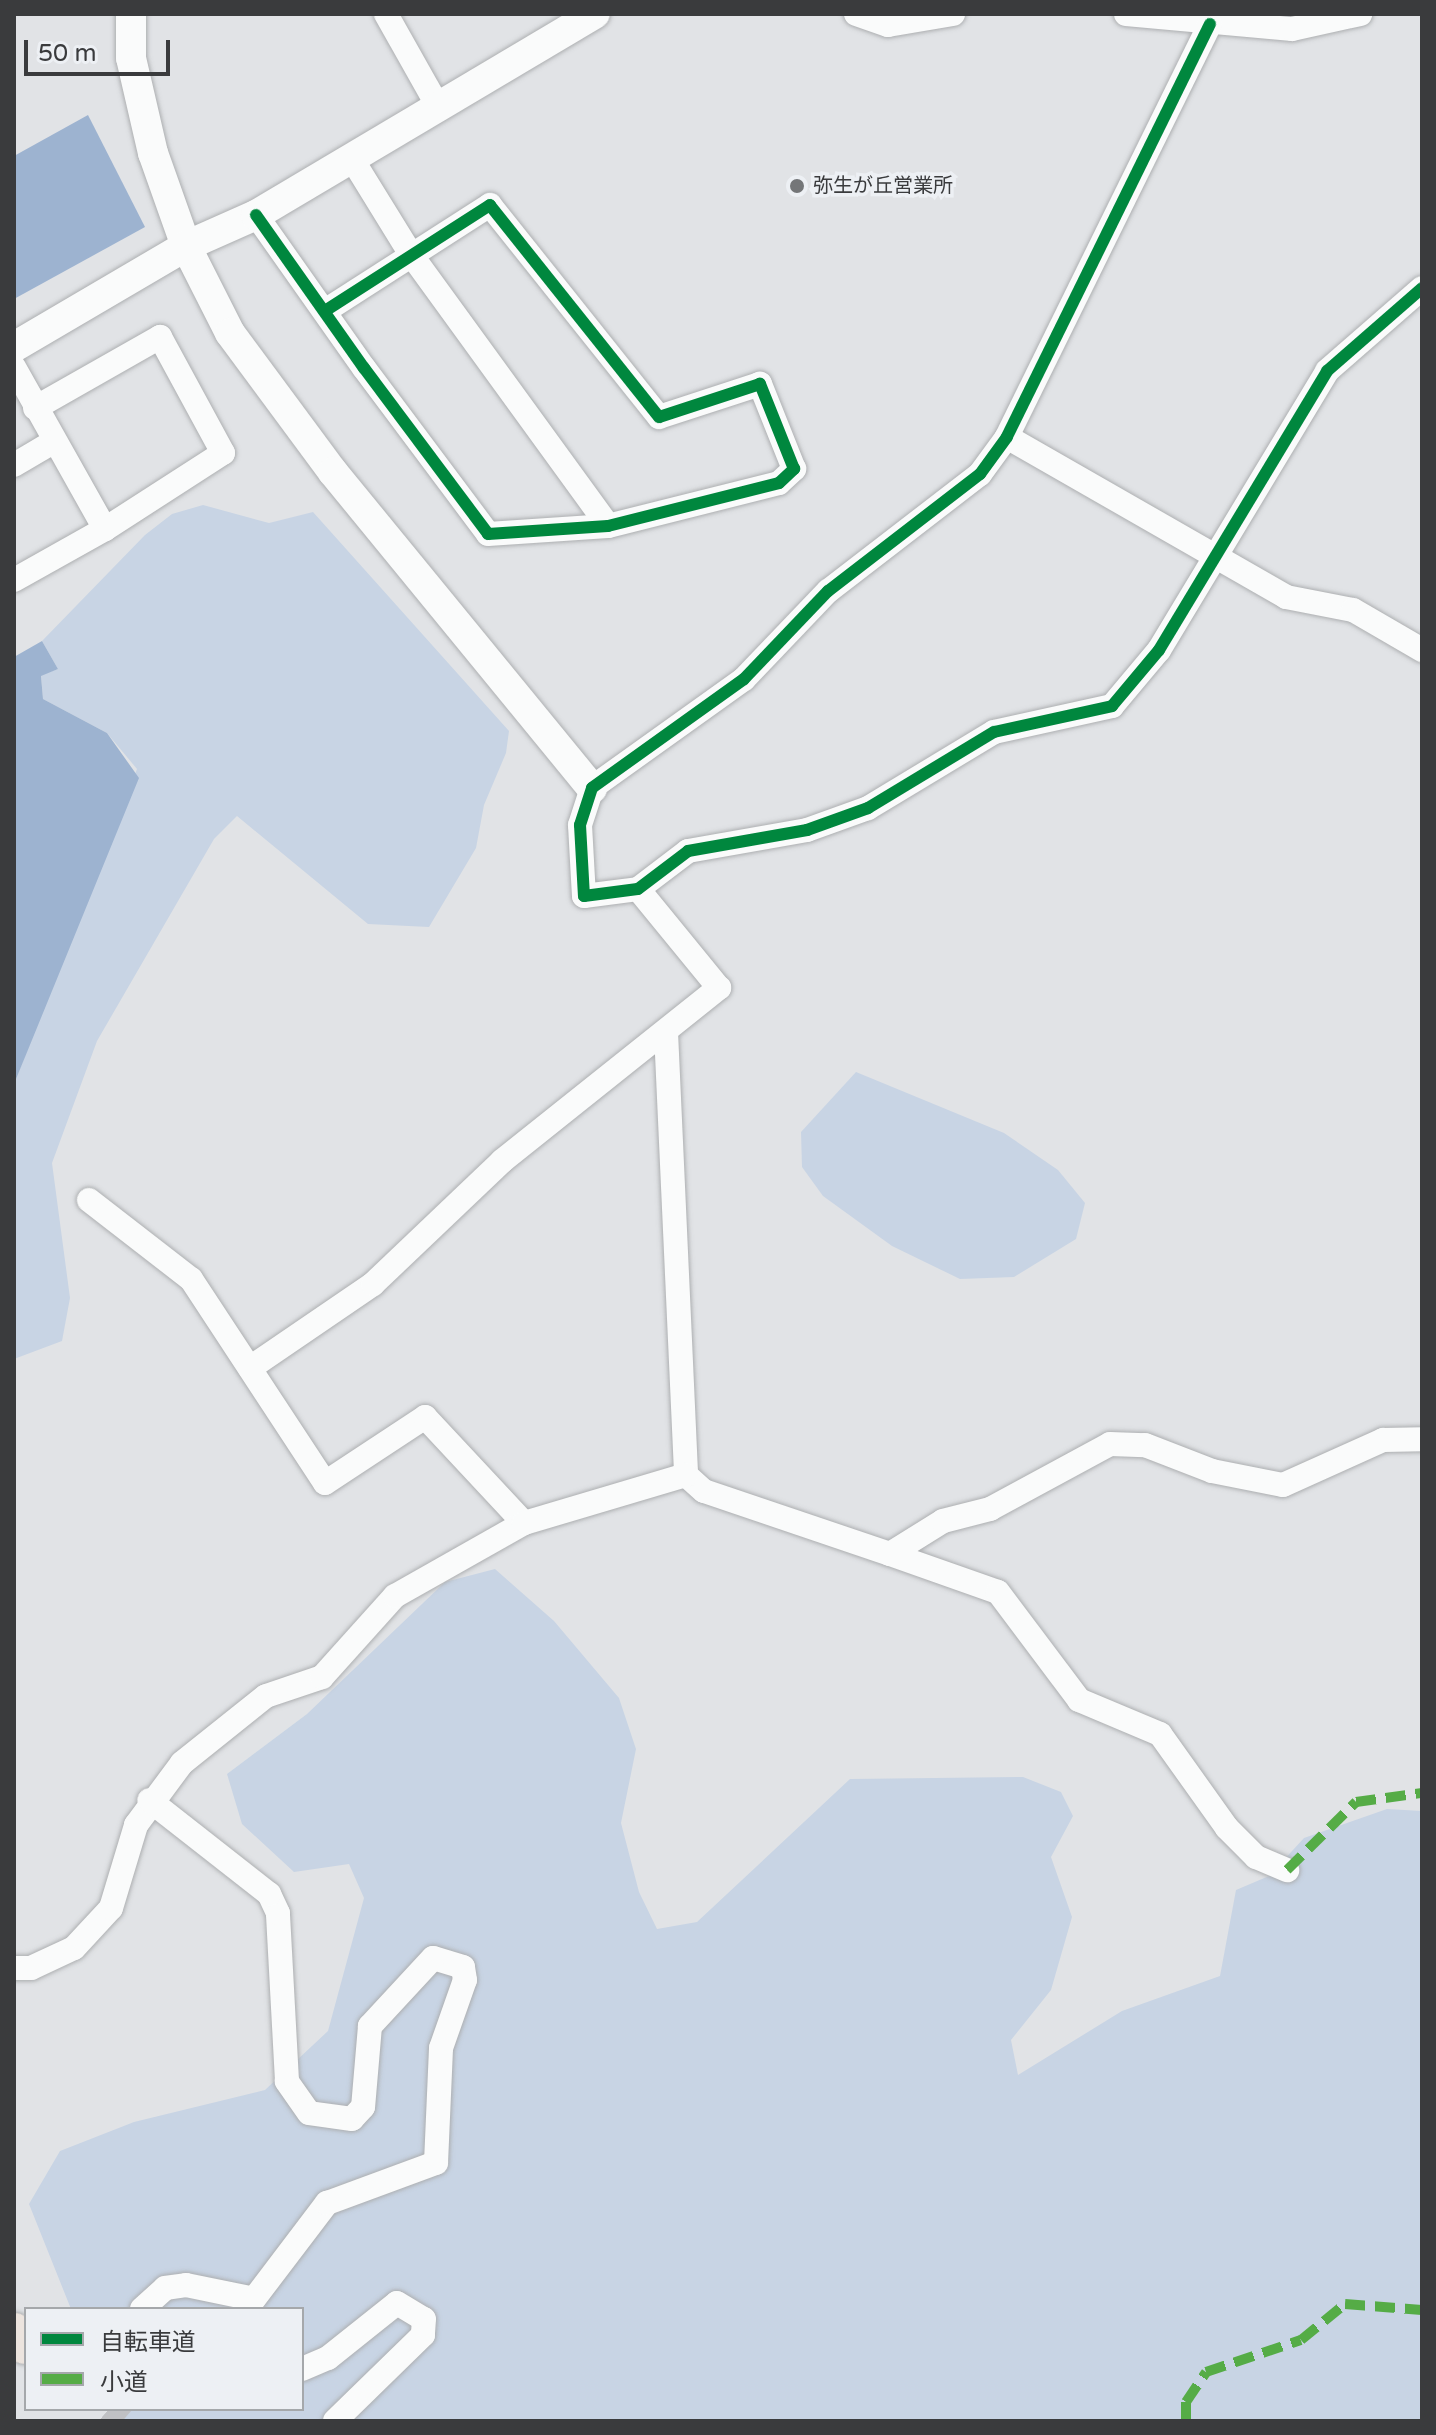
<!DOCTYPE html>
<meta charset="utf-8">
<style>
body{margin:0}
#map{position:relative;width:1436px;height:2435px;overflow:hidden;background:#e1e3e6;font-family:"Varela Round","Noto Sans JP",sans-serif}
div>[style]{position:absolute}
[style*='--x']{left:calc(var(--x)*1px);top:calc(var(--y)*1px);width:calc(var(--w)*1px);rotate:calc(var(--a)*1deg)}
.green>*{inset:0;background:#c8d4e4}
.water>*{inset:0;background:#9db3d0}
.motorway-tunnel>*{height:42px;margin-top:-21px;transform-origin:0;background:repeating-linear-gradient(90deg,#c0c1c4 0 42px,transparent 0 63px)}
.roads{filter:drop-shadow(0 0 2px #adafb1) drop-shadow(0 0 2px #adafb1)}
.minor>*{height:24px;margin:-12px;padding:0 12px;transform-origin:12px;border-radius:12px;background:#fafbfb}
.tertiary>*{height:30px;margin:-15px;padding:0 15px;transform-origin:15px;border-radius:15px;background:#fafbfb}
.motorway>*{height:42px;margin:-21px;padding:0 21px;transform-origin:21px;border-radius:21px;background:#ece4de}
.quiet>*{height:10px;margin-top:-5px;transform-origin:0;background:repeating-linear-gradient(90deg,#55ac46 0 20px,transparent 0 30px)}
.cycleway>*{height:12px;margin:-6px;padding:0 6px;transform-origin:6px;border-radius:6px;background:#00873e}
.dots>*{width:22px;height:22px;translate:-50% -50%;box-sizing:border-box;border:4px solid #edf0f4;border-radius:50%}
span{translate:-50% -50%;white-space:nowrap;text-align:center;line-height:1.15;-webkit-text-stroke:7px #edf0f4;paint-order:stroke}
.poi-label{font-size:20px;color:#3a3b3d}
.left{translate:0 -50%;text-align:left}
.frame{position:absolute;inset:0;border:16px solid #3a3b3d;pointer-events:none}
.legend{position:absolute;left:24px;top:2307px;width:280px;height:104px;box-sizing:border-box;background:#edf0f4;border:2px solid #a5a8ab;margin:0;padding:10px 14px;list-style:none;font-size:24px;color:#3a3b3d}
.legend li{display:flex;align-items:center;gap:16px;height:40px}
.legend b{width:40px;border:2px solid #a5a8ab}
.scale{position:absolute;left:24px;top:40px;width:146px;height:36px;box-sizing:border-box;border:4px solid #3a3b3d;border-top:0;padding-left:10px;font-size:24px;line-height:28px;white-space:nowrap;color:#3a3b3d;-webkit-text-stroke:6px #edf0f4;paint-order:stroke}
</style>
<div id="map">
<div class="green">
<div style="clip-path:polygon(203px 505px,269px 523px,313px 512px,509px 731px,506px 753px,484px 805px,476px 848px,429px 927px,368px 924px,237px 816px,214px 839px,97px 1041px,52px 1163px,70px 1298px,62px 1341px,14px 1359px,14px 1084px,137px 769px,107px 733px,43px 699px,41px 675px,58px 669px,42px 641px,145px 535px,172px 514px)"></div>
<div style="clip-path:polygon(856px 1072px,1004px 1133px,1058px 1170px,1085px 1203px,1076px 1239px,1014px 1277px,960px 1279px,892px 1246px,823px 1196px,802px 1167px,801px 1132px)"></div>
<div style="clip-path:polygon(495px 1569px,554px 1621px,619px 1698px,636px 1749px,621px 1823px,639px 1892px,657px 1929px,697px 1922px,850px 1779px,1023px 1777px,1061px 1792px,1073px 1816px,1051px 1857px,1072px 1917px,1051px 1990px,1011px 2040px,1018px 2075px,1122px 2011px,1220px 1976px,1236px 1890px,1269px 1876px,1304px 1838px,1387px 1809px,1422px 1811px,1422px 2421px,103px 2421px,113px 2409px,302px 2409px,302px 2309px,71px 2309px,29px 2204px,60px 2151px,134px 2122px,265px 2090px,328px 2031px,364px 1898px,349px 1864px,294px 1872px,242px 1824px,227px 1774px,307px 1714px,445px 1582px)"></div>
</div>
<div class="water">
<div style="clip-path:polygon(88px 115px,145px 227px,14px 299px,14px 156px)"></div>
<div style="clip-path:polygon(42px 641px,58px 669px,41px 676px,43px 699px,107px 733px,139px 778px,14px 1084px,14px 657px)"></div>
</div>
<div class="motorway-tunnel">
<div style="--x:109;--y:2409;--w:18;--a:41"></div>
</div>
<div class="roads">
<div class="minor">
<div style="--x:386;--y:14;--w:108;--a:60.6"></div>
<div style="--x:856;--y:14;--w:34;--a:19"></div>
<div style="--x:888;--y:25;--w:66;--a:-9.6"></div>
<div style="--x:1126;--y:14;--w:167;--a:5.2"></div>
<div style="--x:1292;--y:29;--w:70;--a:-12.4"></div>
<div style="--x:1210;--y:24;--w:460;--a:116.2"></div>
<div style="--x:1007;--y:437;--w:46;--a:126.1"></div>
<div style="--x:980;--y:474;--w:192;--a:142.4"></div>
<div style="--x:828;--y:591;--w:122;--a:133.7"></div>
<div style="--x:744;--y:679;--w:187;--a:144.4"></div>
<div style="--x:592;--y:788;--w:39;--a:108"></div>
<div style="--x:580;--y:825;--w:71;--a:86.8"></div>
<div style="--x:584;--y:896;--w:54;--a:-7.4"></div>
<div style="--x:638;--y:889;--w:63;--a:-37.2"></div>
<div style="--x:688;--y:851;--w:121;--a:-10"></div>
<div style="--x:807;--y:830;--w:65;--a:-19.8"></div>
<div style="--x:868;--y:808;--w:147;--a:-31.1"></div>
<div style="--x:994;--y:732;--w:121;--a:-12.4"></div>
<div style="--x:1112;--y:706;--w:73;--a:-50"></div>
<div style="--x:1159;--y:650;--w:326;--a:-58.9"></div>
<div style="--x:1327;--y:371;--w:126;--a:-41.1"></div>
<div style="--x:352;--y:159;--w:110;--a:58.3"></div>
<div style="--x:410;--y:253;--w:337;--a:54"></div>
<div style="--x:256;--y:215;--w:187;--a:54.8"></div>
<div style="--x:364;--y:368;--w:207;--a:53.2"></div>
<div style="--x:488;--y:534;--w:120;--a:-3.8"></div>
<div style="--x:608;--y:526;--w:176;--a:-14.1"></div>
<div style="--x:779;--y:483;--w:21;--a:-43"></div>
<div style="--x:794;--y:469;--w:92;--a:-111.8"></div>
<div style="--x:760;--y:384;--w:106;--a:161.9"></div>
<div style="--x:659;--y:417;--w:271;--a:-128.6"></div>
<div style="--x:490;--y:205;--w:196;--a:147.3"></div>
<div style="--x:14;--y:367;--w:186;--a:60.7"></div>
<div style="--x:105;--y:529;--w:104;--a:150.7"></div>
<div style="--x:35;--y:408;--w:144;--a:-29.6"></div>
<div style="--x:160;--y:337;--w:132;--a:61.5"></div>
<div style="--x:223;--y:453;--w:140;--a:147.2"></div>
<div style="--x:1007;--y:437;--w:322;--a:29.8"></div>
<div style="--x:1286;--y:597;--w:68;--a:11"></div>
<div style="--x:1353;--y:610;--w:80;--a:30.1"></div>
<div style="--x:14;--y:465;--w:45;--a:-30.5"></div>
<div style="--x:666;--y:1032;--w:443;--a:87.4"></div>
<div style="--x:686;--y:1475;--w:24;--a:42"></div>
<div style="--x:704;--y:1491;--w:196;--a:18.7"></div>
<div style="--x:890;--y:1554;--w:62;--a:-31.9"></div>
<div style="--x:943;--y:1521;--w:49;--a:-14.3"></div>
<div style="--x:990;--y:1509;--w:136;--a:-28.4"></div>
<div style="--x:1110;--y:1444;--w:35;--a:2"></div>
<div style="--x:1145;--y:1445;--w:72;--a:21.2"></div>
<div style="--x:1212;--y:1471;--w:72;--a:11.2"></div>
<div style="--x:1283;--y:1485;--w:110;--a:-24.2"></div>
<div style="--x:1383;--y:1440;--w:39;--a:-1"></div>
<div style="--x:89;--y:1200;--w:129;--a:37.8"></div>
<div style="--x:191;--y:1279;--w:244;--a:56.7"></div>
<div style="--x:325;--y:1483;--w:120;--a:-33.4"></div>
<div style="--x:425;--y:1417;--w:145;--a:47"></div>
<div style="--x:250;--y:1368;--w:149;--a:-34.3"></div>
<div style="--x:373;--y:1284;--w:178;--a:-43.6"></div>
<div style="--x:502;--y:1161;--w:278;--a:-38.6"></div>
<div style="--x:719;--y:988;--w:128;--a:-129.3"></div>
<div style="--x:890;--y:1554;--w:114;--a:19.4"></div>
<div style="--x:998;--y:1592;--w:135;--a:53.1"></div>
<div style="--x:1079;--y:1700;--w:88;--a:22.8"></div>
<div style="--x:1160;--y:1734;--w:115;--a:54.5"></div>
<div style="--x:1227;--y:1828;--w:41;--a:45"></div>
<div style="--x:1256;--y:1857;--w:34;--a:23"></div>
<div style="--x:14;--y:1968;--w:17;--a:0"></div>
<div style="--x:31;--y:1968;--w:47;--a:-24.9"></div>
<div style="--x:74;--y:1948;--w:54;--a:-47.2"></div>
<div style="--x:111;--y:1908;--w:87;--a:-73.2"></div>
<div style="--x:136;--y:1825;--w:77;--a:-53.4"></div>
<div style="--x:182;--y:1763;--w:107;--a:-38.6"></div>
<div style="--x:266;--y:1696;--w:59;--a:-18.7"></div>
<div style="--x:322;--y:1677;--w:109;--a:-48"></div>
<div style="--x:395;--y:1596;--w:148;--a:-29.5"></div>
<div style="--x:524;--y:1523;--w:169;--a:-16.5"></div>
<div style="--x:142;--y:2309;--w:31;--a:-42"></div>
<div style="--x:165;--y:2288;--w:21;--a:-8"></div>
<div style="--x:186;--y:2285;--w:69;--a:11.6"></div>
<div style="--x:254;--y:2299;--w:121;--a:-52.8"></div>
<div style="--x:327;--y:2203;--w:116;--a:-20.2"></div>
<div style="--x:436;--y:2163;--w:115;--a:-87.5"></div>
<div style="--x:441;--y:2048;--w:72;--a:-70.6"></div>
<div style="--x:465;--y:1980;--w:13;--a:-99"></div>
<div style="--x:463;--y:1967;--w:31;--a:-163"></div>
<div style="--x:433;--y:1958;--w:93;--a:132.8"></div>
<div style="--x:370;--y:2026;--w:81;--a:94.9"></div>
<div style="--x:363;--y:2107;--w:16;--a:133"></div>
<div style="--x:352;--y:2119;--w:43;--a:-172.1"></div>
<div style="--x:309;--y:2113;--w:39;--a:-125"></div>
<div style="--x:287;--y:2081;--w:168;--a:-93.1"></div>
<div style="--x:278;--y:1913;--w:21;--a:-115"></div>
<div style="--x:269;--y:1894;--w:152;--a:-141.9"></div>
<div style="--x:302;--y:2369;--w:28;--a:-23"></div>
<div style="--x:328;--y:2358;--w:88;--a:-38.6"></div>
<div style="--x:397;--y:2303;--w:31;--a:31"></div>
<div style="--x:424;--y:2319;--w:16;--a:94"></div>
<div style="--x:423;--y:2335;--w:123;--a:135.7"></div>
</div>
<div class="tertiary">
<div style="--x:131;--y:14;--w:44;--a:90"></div>
<div style="--x:131;--y:58;--w:98;--a:77"></div>
<div style="--x:153;--y:153;--w:99;--a:70.5"></div>
<div style="--x:186;--y:246;--w:97;--a:63.2"></div>
<div style="--x:230;--y:333;--w:173;--a:53.5"></div>
<div style="--x:333;--y:472;--w:409;--a:50.7"></div>
<div style="--x:14;--y:347;--w:199;--a:-30.4"></div>
<div style="--x:186;--y:246;--w:77;--a:-23.9"></div>
<div style="--x:256;--y:215;--w:394;--a:-30.7"></div>
</div>
<div class="motorway">
<div style="--x:14;--y:2334;--w:15;--a:37"></div>
</div>
</div>
<div class="quiet">
<div style="--x:1287;--y:1870;--w:97;--a:-44.6"></div>
<div style="--x:1356;--y:1802;--w:67;--a:-7.8"></div>
<div style="--x:1186;--y:2421;--w:19;--a:-90"></div>
<div style="--x:1186;--y:2402;--w:36;--a:-56"></div>
<div style="--x:1206;--y:2372;--w:100;--a:-18.6"></div>
<div style="--x:1301;--y:2340;--w:57;--a:-39.3"></div>
<div style="--x:1345;--y:2304;--w:77;--a:4.5"></div>
</div>
<div class="cycleway">
<div style="--x:1210;--y:24;--w:460;--a:116.2"></div>
<div style="--x:1007;--y:437;--w:46;--a:126.1"></div>
<div style="--x:980;--y:474;--w:192;--a:142.4"></div>
<div style="--x:828;--y:591;--w:122;--a:133.7"></div>
<div style="--x:744;--y:679;--w:187;--a:144.4"></div>
<div style="--x:592;--y:788;--w:39;--a:108"></div>
<div style="--x:580;--y:825;--w:71;--a:86.8"></div>
<div style="--x:584;--y:896;--w:54;--a:-7.4"></div>
<div style="--x:638;--y:889;--w:63;--a:-37.2"></div>
<div style="--x:688;--y:851;--w:121;--a:-10"></div>
<div style="--x:807;--y:830;--w:65;--a:-19.8"></div>
<div style="--x:868;--y:808;--w:147;--a:-31.1"></div>
<div style="--x:994;--y:732;--w:121;--a:-12.4"></div>
<div style="--x:1112;--y:706;--w:73;--a:-50"></div>
<div style="--x:1159;--y:650;--w:326;--a:-58.9"></div>
<div style="--x:1327;--y:371;--w:126;--a:-41.1"></div>
<div style="--x:256;--y:215;--w:187;--a:54.8"></div>
<div style="--x:364;--y:368;--w:207;--a:53.2"></div>
<div style="--x:488;--y:534;--w:120;--a:-3.8"></div>
<div style="--x:608;--y:526;--w:176;--a:-14.1"></div>
<div style="--x:779;--y:483;--w:21;--a:-43"></div>
<div style="--x:794;--y:469;--w:92;--a:-111.8"></div>
<div style="--x:760;--y:384;--w:106;--a:161.9"></div>
<div style="--x:659;--y:417;--w:271;--a:-128.6"></div>
<div style="--x:490;--y:205;--w:196;--a:147.3"></div>
</div>
<div class="dots">
<div style="left:797px;top:186px;background:#747678"></div>
</div>
<div class="poi-label">
<span class="left" style="left:813px;top:186px">弥生が丘営業所</span>
</div>
<div class="frame"></div>
<ul class="legend">
<li><b style="height:10px;background:#00873e"></b>自転車道</li>
<li><b style="height:10px;background:#55ac46"></b>小道</li>
</ul>
<div class="scale">50 m</div>
</div>
